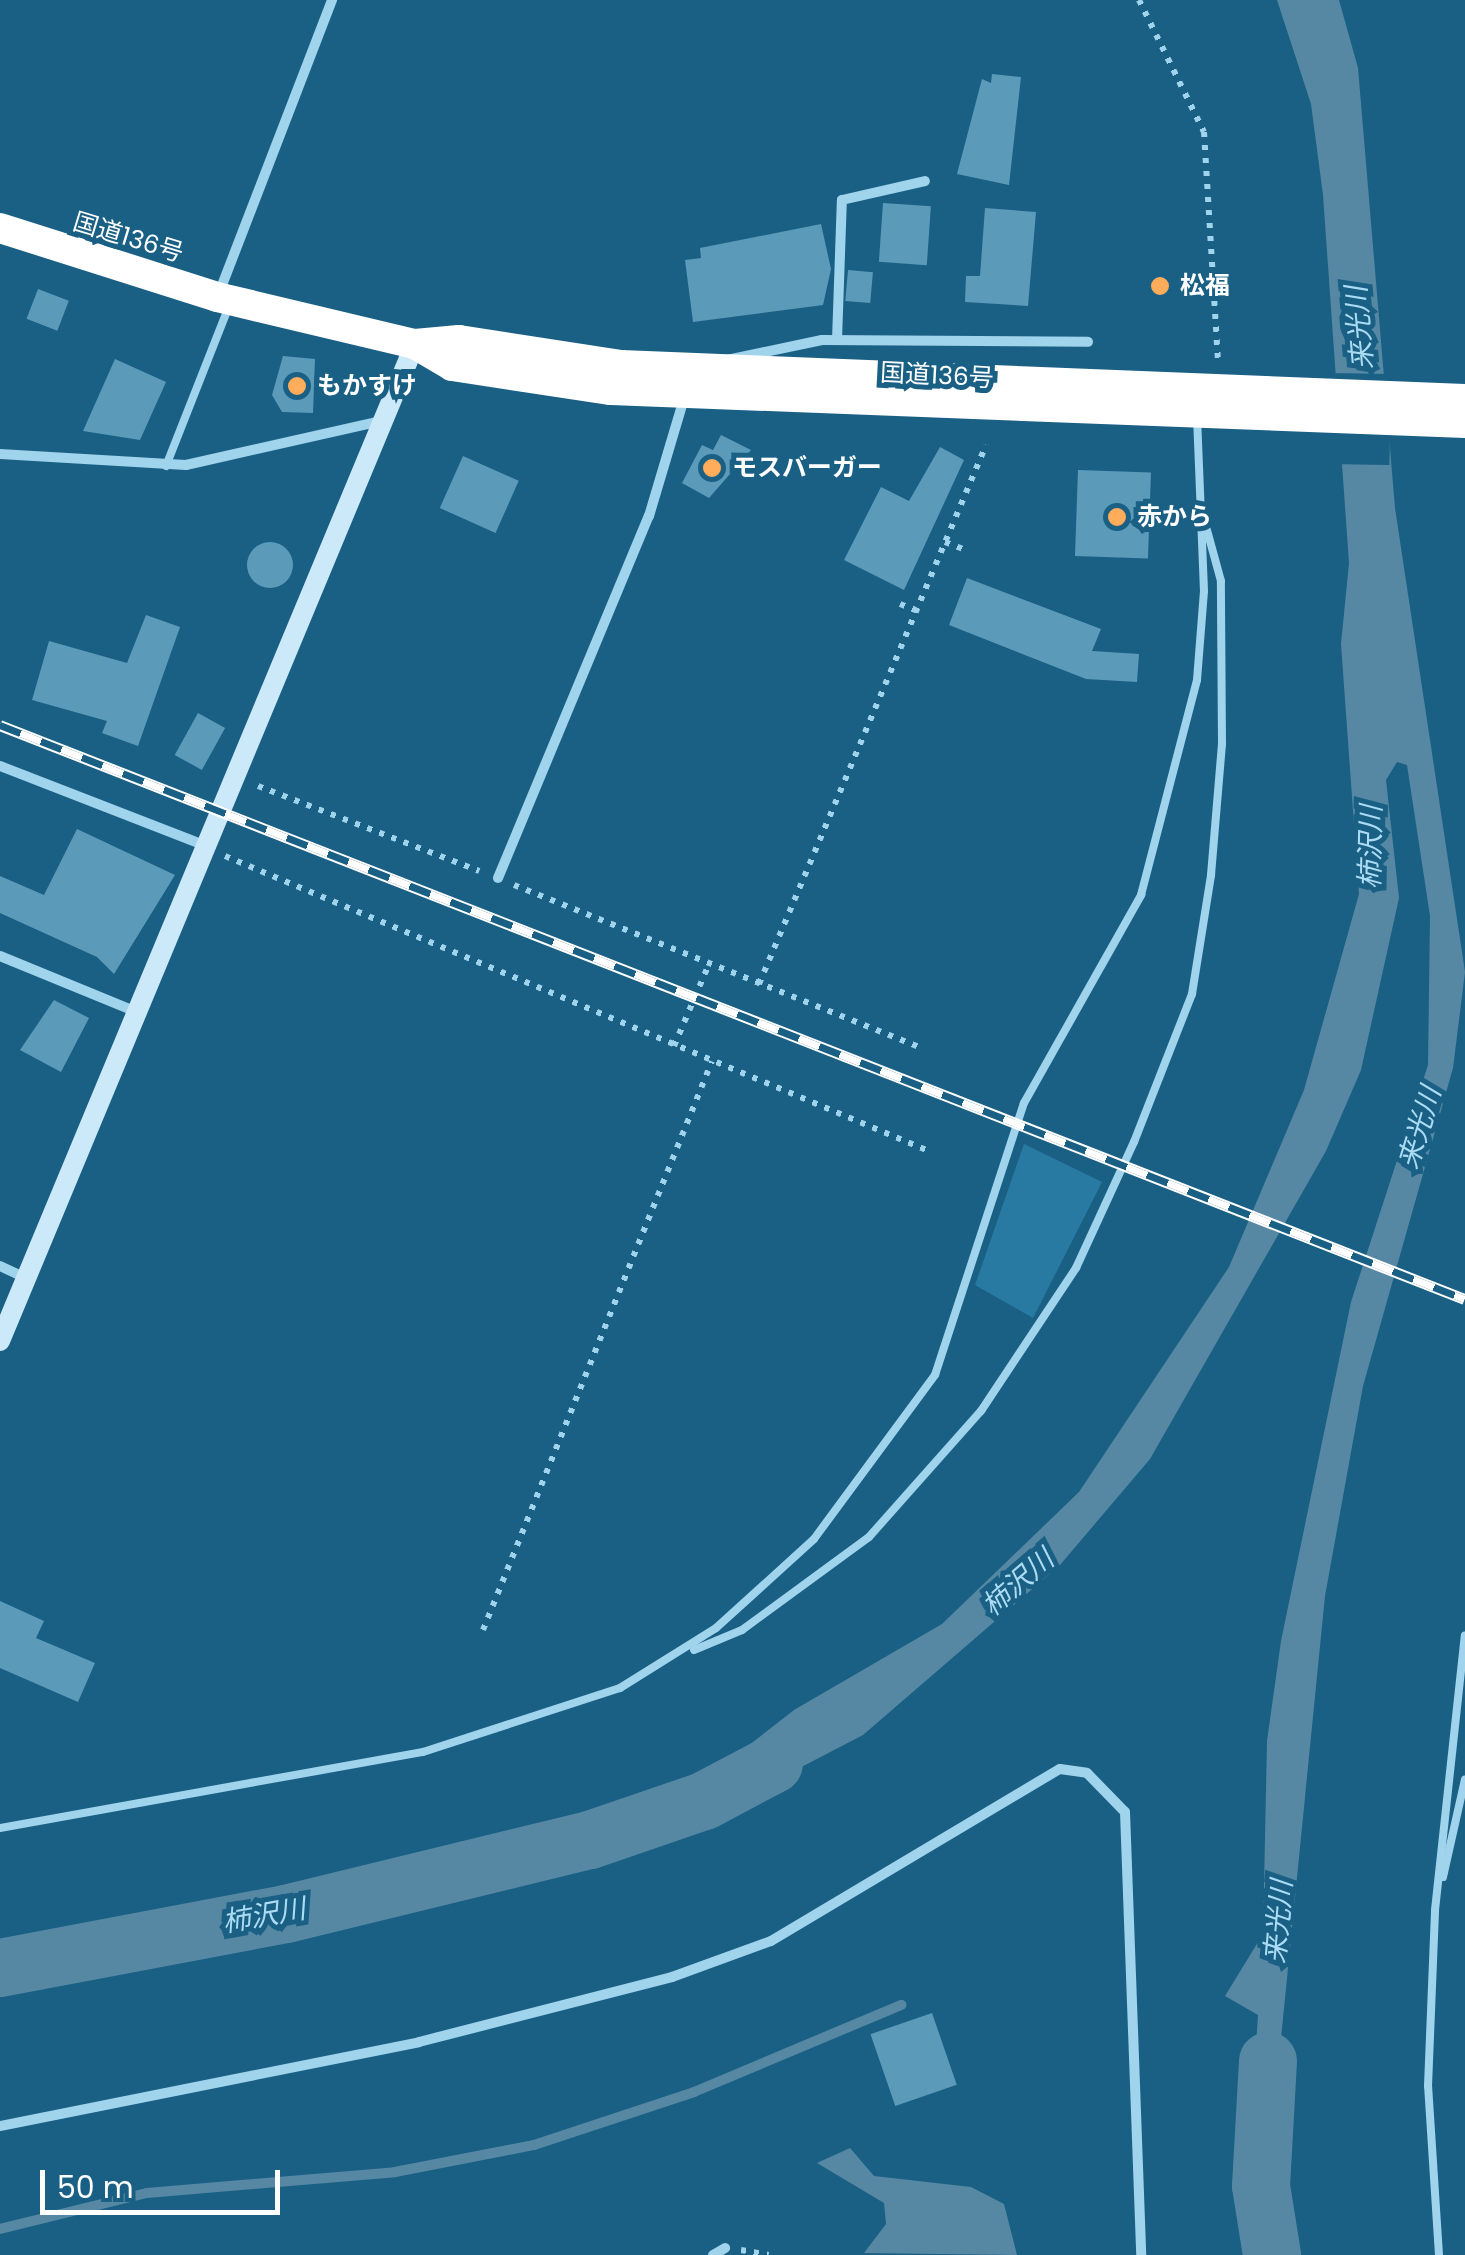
<!DOCTYPE html>
<meta charset="utf-8">
<style>
body{margin:0}
#map{position:relative;width:1465px;height:2255px;overflow:hidden;background:#1a6085;font-family:Poppins,"Noto Sans JP",sans-serif}
div>[style]{position:absolute}
[style*='--x']{left:calc(var(--x)*1px);top:calc(var(--y)*1px);width:calc(var(--w)*1px);rotate:calc(var(--a)*1deg)}
.green>*{inset:0;background:#297aa3}
.water>*{inset:0;background:#5688a3}
.pier>*{inset:0;background:#1a6085;transform-origin:0 0}
.stream>*{height:10px;margin:-5px;padding:0 5px;transform-origin:5px;border-radius:5px;background:#5688a3}
.river>*{height:58px;margin:-29px;padding:0 29px;transform-origin:29px;border-radius:29px;background:#5688a3}
.building>*{inset:0;background:#5c9aba;transform-origin:0 0}
.round{border-radius:50%}
.path>*{height:6px;margin-top:-3px;transform-origin:0;background:repeating-linear-gradient(90deg,#a0d3ec 0 5px,transparent 0 13px)}
.lane>*{height:8px;margin:-4px;padding:0 4px;transform-origin:4px;border-radius:4px;background:#a0d3ec}
.street>*{height:10px;margin:-5px;padding:0 5px;transform-origin:5px;border-radius:5px;background:#a0d3ec}
.secondary>*{height:20px;margin:-10px;padding:0 10px;transform-origin:10px;border-radius:10px;background:#cce9f9}
.highway>*{height:30px;margin:-15px;padding:0 15px;transform-origin:15px;border-radius:15px;background:#fff}
.rail>*{height:11px;margin-top:-5.5px;transform-origin:0;background:repeating-linear-gradient(90deg,#1a6085 0 22px,#fff 0 44px);box-sizing:border-box;border-block:2px solid #fff}
.dots>*{width:28px;height:28px;translate:-50% -50%;box-sizing:border-box;border:5px solid #1a6085;border-radius:50%}
span{translate:-50% -50%;white-space:nowrap;text-align:center;line-height:1.15;-webkit-text-stroke:10px #1a6085;paint-order:stroke}
.street-label{font-size:25px;color:#fff}
.poi-label{font-size:25px;color:#fff;font-weight:700}
.left{translate:0 -50%;text-align:left}
.water-label{font-size:28px;color:#abdcf3;font-style:italic}
.scale{position:absolute;left:40px;top:2170px;width:240px;height:45px;box-sizing:border-box;border:5px solid #fff;border-top:0;padding-left:12px;font-size:30px;line-height:35px;white-space:nowrap;color:#fff;-webkit-text-stroke:8px #1a6085;paint-order:stroke}
</style>
<div id="map">
<div class="green">
<div style="clip-path:polygon(1024px 1144px,1102px 1182px,1033px 1318px,975px 1285px)"></div>
</div>
<div class="water">
<div style="clip-path:polygon(1277px 0,1339px 0,1358px 68px,1395px 508px,1465px 972px,1453px 1068px,1363px 1386px,1325px 1596px,1271px 2139px,1250px 2142px,1258px 2015px,1225px 1996px,1263px 1934px,1267px 1741px,1281px 1641px,1351px 1302px,1428px 1065px,1430px 916px,1407px 765px,1397px 762px,1386px 780px,1399px 898px,1361px 1070px,1326px 1151px,1150px 1459px,1060px 1565px,863px 1735px,709px 1815px,697px 1786px,794px 1710px,942px 1624px,1079px 1492px,1229px 1267px,1304px 1090px,1359px 894px,1341px 644px,1349px 563px,1323px 195px,1311px 104px)"></div>
<div style="clip-path:polygon(850px 2148px,874px 2176px,971px 2187px,1004px 2204px,1017px 2255px,864px 2253px,886px 2224px,884px 2203px,817px 2163px)"></div>
</div>
<div class="pier">
<div style="left:1328px;top:373px;width:63px;height:91px;rotate:1deg"></div>
</div>
<div class="stream">
<div style="--x:0;--y:2229;--w:151;--a:-13.8"></div>
<div style="--x:147;--y:2193;--w:249;--a:-4.8"></div>
<div style="--x:395;--y:2172;--w:142;--a:-11"></div>
<div style="--x:534;--y:2145;--w:169;--a:-18.3"></div>
<div style="--x:694;--y:2092;--w:225;--a:-22.8"></div>
</div>
<div class="river">
<div style="--x:0;--y:1968;--w:291;--a:-10.7"></div>
<div style="--x:286;--y:1914;--w:313;--a:-13.7"></div>
<div style="--x:590;--y:1840;--w:120;--a:-18.9"></div>
<div style="--x:704;--y:1801;--w:79;--a:-27.9"></div>
<div style="--x:1268;--y:2061;--w:125;--a:93.2"></div>
<div style="--x:1261;--y:2186;--w:70;--a:80.9"></div>
</div>
<div class="building">
<div style="clip-path:polygon(992px 74px,1021px 77px,1009px 185px,957px 174px,982px 79px,991px 83px)"></div>
<div style="left:883px;top:203px;width:48px;height:59px;rotate:4deg"></div>
<div style="clip-path:polygon(985px 208px,1036px 212px,1028px 306px,965px 302px,966px 276px,980px 276px)"></div>
<div style="clip-path:polygon(821px 224px,831px 269px,823px 305px,693px 322px,685px 260px,701px 258px,700px 248px)"></div>
<div style="left:848px;top:270px;width:25px;height:31px;rotate:5deg"></div>
<div style="left:38px;top:289px;width:33px;height:32px;rotate:21deg"></div>
<div style="clip-path:polygon(283px 356px,315px 359px,313px 413px,282px 412px,272px 395px)"></div>
<div style="clip-path:polygon(115px 359px,166px 382px,140px 440px,83px 431px)"></div>
<div style="clip-path:polygon(721px 435px,751px 450px,709px 498px,682px 483px,702px 445px,713px 450px)"></div>
<div style="clip-path:polygon(940px 447px,964px 460px,904px 590px,844px 560px,881px 487px,909px 501px)"></div>
<div style="left:463px;top:456px;width:61px;height:57px;rotate:24deg"></div>
<div style="left:1078px;top:470px;width:73px;height:86px;rotate:2deg"></div>
<div class="round" style="left:247px;top:542px;width:46px;height:46px"></div>
<div style="clip-path:polygon(967px 578px,1101px 629px,1092px 651px,1139px 654px,1137px 682px,1086px 679px,949px 625px)"></div>
<div style="clip-path:polygon(146px 615px,180px 627px,138px 746px,102px 733px,107px 721px,32px 700px,49px 641px,127px 663px)"></div>
<div style="left:198px;top:713px;width:31px;height:48px;rotate:29deg"></div>
<div style="clip-path:polygon(77px 829px,175px 875px,114px 974px,97px 957px,0 913px,0 876px,44px 895px)"></div>
<div style="clip-path:polygon(54px 1000px,89px 1018px,61px 1072px,20px 1050px)"></div>
<div style="clip-path:polygon(0 1601px,44px 1621px,36px 1638px,95px 1663px,78px 1702px,0 1668px)"></div>
<div style="left:932px;top:2013px;width:76px;height:65px;rotate:71deg"></div>
</div>
<div class="path">
<div style="--x:1139;--y:0;--w:147;--a:63.8"></div>
<div style="--x:1204;--y:132;--w:227;--a:86.5"></div>
<div style="--x:945;--y:542;--w:25;--a:21"></div>
<div style="--x:900;--y:604;--w:17;--a:21"></div>
<div style="--x:258;--y:786;--w:237;--a:21"></div>
<div style="--x:225;--y:856;--w:763;--a:22.74"></div>
<div style="--x:514;--y:885;--w:441;--a:21.8"></div>
<div style="--x:759;--y:984;--w:585;--a:-67.16"></div>
<div style="--x:674;--y:1046;--w:89;--a:-66.9"></div>
<div style="--x:483;--y:1630;--w:613;--a:-68.08"></div>
<div style="--x:741;--y:2250;--w:28;--a:10"></div>
</div>
<div class="lane">
<div style="--x:166;--y:466;--w:169;--a:-68.5"></div>
<div style="--x:694;--y:1650;--w:52;--a:-22.6"></div>
<div style="--x:742;--y:1630;--w:157;--a:-36.2"></div>
<div style="--x:869;--y:1537;--w:169;--a:-48.4"></div>
<div style="--x:981;--y:1411;--w:172;--a:-56.4"></div>
<div style="--x:1076;--y:1268;--w:139;--a:-65.3"></div>
<div style="--x:1134;--y:1142;--w:159;--a:-68.6"></div>
<div style="--x:1192;--y:994;--w:121;--a:-80.9"></div>
<div style="--x:1211;--y:875;--w:131;--a:-85.2"></div>
<div style="--x:1222;--y:744;--w:163;--a:-90.4"></div>
<div style="--x:1221;--y:581;--w:53;--a:-105.4"></div>
<div style="--x:0;--y:1828;--w:430;--a:-10.2"></div>
<div style="--x:423;--y:1752;--w:207;--a:-18"></div>
<div style="--x:620;--y:1688;--w:113;--a:-32"></div>
<div style="--x:716;--y:1628;--w:132;--a:-42.2"></div>
<div style="--x:814;--y:1539;--w:204;--a:-53.6"></div>
<div style="--x:935;--y:1375;--w:286;--a:-71.9"></div>
<div style="--x:1024;--y:1103;--w:239;--a:-60.6"></div>
<div style="--x:1141;--y:895;--w:222;--a:-75.4"></div>
<div style="--x:1197;--y:680;--w:89;--a:-85.5"></div>
<div style="--x:1204;--y:591;--w:171;--a:-92.3"></div>
<div style="--x:1443;--y:1877;--w:100;--a:-77.3"></div>
<div style="--x:1439;--y:2255;--w:169;--a:-93.7"></div>
<div style="--x:1428;--y:2086;--w:176;--a:-87.7"></div>
<div style="--x:1435;--y:1910;--w:276;--a:-83.8"></div>
</div>
<div class="street">
<div style="--x:219;--y:293;--w:314;--a:-68.9"></div>
<div style="--x:837;--y:340;--w:140;--a:-88"></div>
<div style="--x:842;--y:200;--w:85;--a:-12.9"></div>
<div style="--x:727;--y:360;--w:97;--a:-11.9"></div>
<div style="--x:822;--y:340;--w:266;--a:0.4"></div>
<div style="--x:0;--y:454;--w:186;--a:3.4"></div>
<div style="--x:186;--y:465;--w:204;--a:-12.7"></div>
<div style="--x:0;--y:766;--w:224;--a:21.2"></div>
<div style="--x:498;--y:878;--w:392;--a:-67.4"></div>
<div style="--x:649;--y:516;--w:126;--a:-73.4"></div>
<div style="--x:0;--y:956;--w:150;--a:22.3"></div>
<div style="--x:0;--y:1266;--w:29;--a:25"></div>
<div style="--x:0;--y:2126;--w:427;--a:-11.3"></div>
<div style="--x:419;--y:2042;--w:261;--a:-14.4"></div>
<div style="--x:672;--y:1977;--w:105;--a:-20"></div>
<div style="--x:771;--y:1941;--w:336;--a:-30.8"></div>
<div style="--x:1060;--y:1769;--w:27;--a:8"></div>
<div style="--x:1087;--y:1773;--w:54;--a:45.7"></div>
<div style="--x:1125;--y:1812;--w:443;--a:87.9"></div>
<div style="--x:713;--y:2255;--w:14;--a:-30"></div>
</div>
<div class="secondary">
<div style="--x:0;--y:1341;--w:1080;--a:-67.4"></div>
</div>
<div class="highway">
<div style="--x:0;--y:228;--w:228;--a:17.6"></div>
<div style="--x:217;--y:297;--w:204;--a:13.4"></div>
<div style="--x:415;--y:344;--w:43;--a:30.7"></div>
<div style="--x:452;--y:366;--w:161;--a:8.6"></div>
<div style="--x:611;--y:390;--w:855;--a:2.21"></div>
<div style="--x:415;--y:344;--w:44;--a:-5.2"></div>
<div style="--x:459;--y:340;--w:164;--a:8.8"></div>
<div style="--x:621;--y:365;--w:845;--a:2.31"></div>
</div>
<div class="rail">
<div style="--x:0;--y:725;--w:1573;--a:21.4"></div>
</div>
<div class="dots">
<div style="left:1160px;top:286px;background:#ffac5b"></div>
<div style="left:297px;top:386px;background:#ffac5b"></div>
<div style="left:712px;top:468px;background:#ffac5b"></div>
<div style="left:1117px;top:517px;background:#ffac5b"></div>
</div>
<div class="street-label">
<span style="left:128px;top:238px;rotate:17deg">国道136号</span>
<span style="left:937px;top:376px;rotate:3deg">国道136号</span>
</div>
<div class="poi-label">
<span class="left" style="left:1180px;top:286px">松福</span>
<span class="left" style="left:317px;top:386px">もかすけ</span>
<span class="left" style="left:732px;top:468px">モスバーガー</span>
<span class="left" style="left:1137px;top:517px">赤から</span>
</div>
<div class="water-label">
<span style="left:1360px;top:328px;rotate:-95deg">来光川</span>
<span style="left:1371px;top:847px;rotate:-89deg">柿沢川</span>
<span style="left:1420px;top:1128px;rotate:-73deg">来光川</span>
<span style="left:1018px;top:1583px;rotate:-41deg">柿沢川</span>
<span style="left:264px;top:1916px;rotate:-10deg">柿沢川</span>
<span style="left:1279px;top:1922px;rotate:-85deg">来光川</span>
</div>
<div class="scale">50 m</div>
</div>
